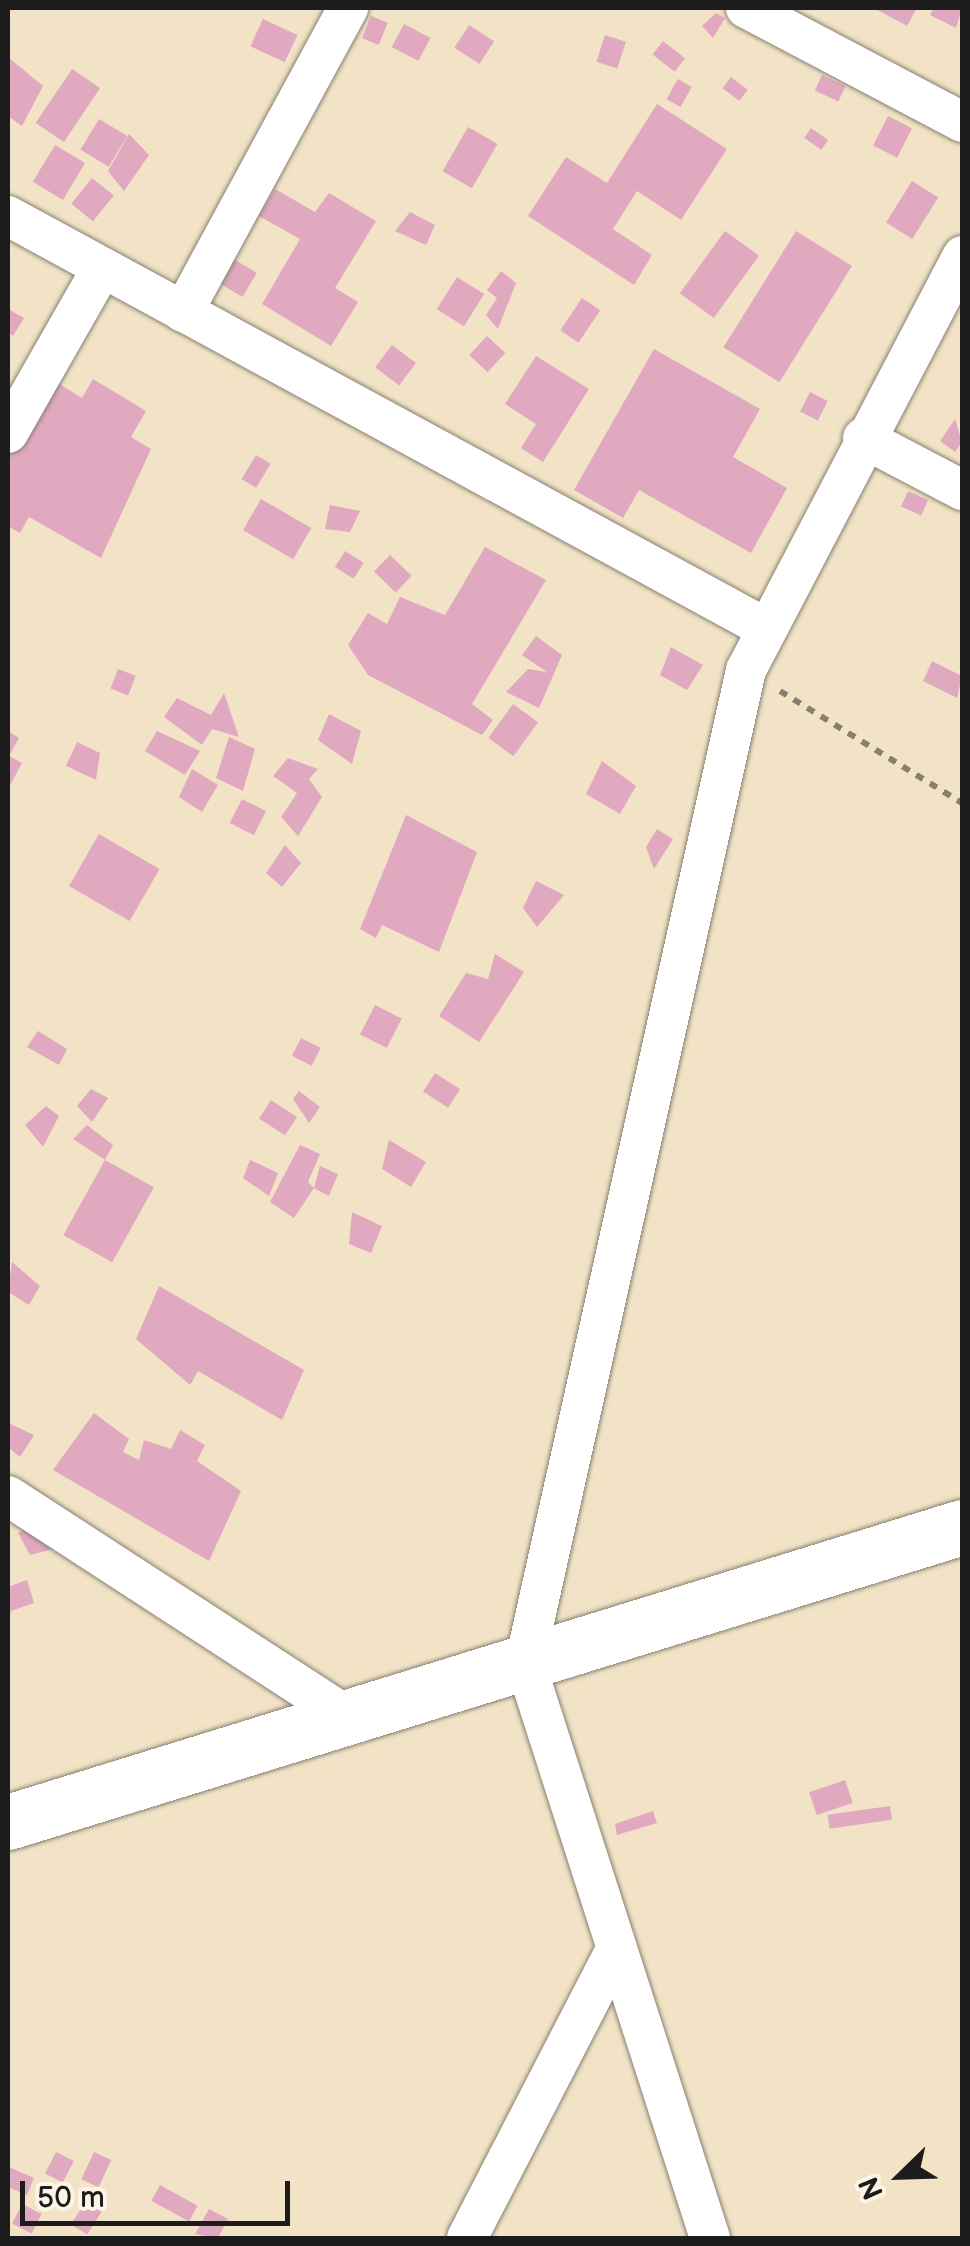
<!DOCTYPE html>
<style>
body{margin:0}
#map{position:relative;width:970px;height:2246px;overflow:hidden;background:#f2e3c6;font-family:"Balsamiq Sans",sans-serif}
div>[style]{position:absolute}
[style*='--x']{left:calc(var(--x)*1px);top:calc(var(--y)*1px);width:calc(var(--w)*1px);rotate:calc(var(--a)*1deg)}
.building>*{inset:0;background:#e0a9c0;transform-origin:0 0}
.path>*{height:6px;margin-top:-3px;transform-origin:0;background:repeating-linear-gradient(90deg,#878071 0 8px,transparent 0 16px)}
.roads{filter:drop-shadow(0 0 2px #878071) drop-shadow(0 0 2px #878071)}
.street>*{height:40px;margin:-20px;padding:0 20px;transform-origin:20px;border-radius:20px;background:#fff}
.secondary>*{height:55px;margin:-27.5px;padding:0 27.5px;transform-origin:27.5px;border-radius:27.5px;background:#fff}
span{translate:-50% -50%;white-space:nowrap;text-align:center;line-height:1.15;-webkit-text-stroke:8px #fcf5e5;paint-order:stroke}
.frame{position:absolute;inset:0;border:10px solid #1c1c1c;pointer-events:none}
.north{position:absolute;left:850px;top:2126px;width:100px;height:100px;-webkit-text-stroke:8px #fcf5e5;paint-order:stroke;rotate:247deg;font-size:28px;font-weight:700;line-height:40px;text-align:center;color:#1c1c1c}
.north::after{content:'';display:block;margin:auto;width:35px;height:45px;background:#1c1c1c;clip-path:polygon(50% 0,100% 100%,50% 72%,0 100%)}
.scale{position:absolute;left:20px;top:2181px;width:270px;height:45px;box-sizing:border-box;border:5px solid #1c1c1c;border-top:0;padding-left:12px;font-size:30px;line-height:35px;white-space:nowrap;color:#1c1c1c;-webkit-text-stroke:8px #fcf5e5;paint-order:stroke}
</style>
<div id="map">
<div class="building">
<div style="clip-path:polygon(874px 8px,917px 8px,907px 26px)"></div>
<div style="clip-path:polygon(934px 8px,962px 8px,956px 28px,930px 15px)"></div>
<div style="clip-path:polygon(716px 13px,725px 18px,713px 38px,702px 26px)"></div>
<div style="left:371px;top:16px;width:18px;height:24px;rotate:22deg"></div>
<div style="left:263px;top:19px;width:38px;height:30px;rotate:25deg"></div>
<div style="left:404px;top:24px;width:30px;height:26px;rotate:28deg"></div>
<div style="left:469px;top:25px;width:30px;height:27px;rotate:33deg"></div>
<div style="left:605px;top:35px;width:22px;height:28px;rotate:18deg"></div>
<div style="left:663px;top:41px;width:28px;height:17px;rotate:38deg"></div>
<div style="clip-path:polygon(8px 57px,43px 86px,22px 126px,8px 116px)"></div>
<div style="left:72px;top:69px;width:34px;height:65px;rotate:34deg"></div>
<div style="left:822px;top:75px;width:26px;height:17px;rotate:25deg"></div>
<div style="left:731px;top:77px;width:21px;height:14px;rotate:37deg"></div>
<div style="left:678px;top:79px;width:16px;height:23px;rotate:30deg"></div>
<div style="clip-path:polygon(657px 104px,727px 149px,681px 220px,637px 191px,613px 229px,652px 255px,634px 285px,528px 216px,566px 157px,607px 183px)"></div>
<div style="left:888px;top:116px;width:27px;height:33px;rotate:27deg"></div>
<div style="left:99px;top:119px;width:33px;height:36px;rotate:31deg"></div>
<div style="left:468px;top:127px;width:34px;height:51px;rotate:30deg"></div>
<div style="left:811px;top:128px;width:21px;height:12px;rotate:35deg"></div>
<div style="clip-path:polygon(129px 134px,149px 155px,124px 191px,108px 171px)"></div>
<div style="left:55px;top:145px;width:35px;height:43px;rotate:31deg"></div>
<div style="left:92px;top:178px;width:28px;height:33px;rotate:39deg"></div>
<div style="left:912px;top:181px;width:31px;height:49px;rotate:32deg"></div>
<div style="clip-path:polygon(275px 189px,315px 212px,329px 193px,376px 221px,335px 288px,358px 302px,331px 346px,262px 304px,300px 239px,259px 216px)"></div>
<div style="clip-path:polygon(410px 212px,435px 225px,426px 245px,395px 231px)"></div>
<div style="left:725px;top:231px;width:42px;height:77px;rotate:36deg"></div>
<div style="left:796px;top:231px;width:66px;height:137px;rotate:32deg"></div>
<div style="left:232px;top:258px;width:29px;height:28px;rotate:31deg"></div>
<div style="clip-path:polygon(501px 271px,516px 283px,498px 329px,486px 315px,497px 298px,487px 290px)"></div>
<div style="left:457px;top:277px;width:32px;height:38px;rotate:32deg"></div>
<div style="left:582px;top:298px;width:22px;height:39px;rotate:34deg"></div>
<div style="clip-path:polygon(10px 310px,24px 318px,13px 336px,8px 333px)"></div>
<div style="left:487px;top:336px;width:25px;height:26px;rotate:43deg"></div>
<div style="left:392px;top:345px;width:30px;height:28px;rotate:37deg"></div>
<div style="clip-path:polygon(654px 349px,760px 409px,733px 457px,787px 488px,751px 553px,639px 490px,623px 518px,574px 490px)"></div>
<div style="clip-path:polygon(536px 356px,589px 389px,543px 462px,521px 448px,536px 424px,505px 404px)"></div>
<div style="clip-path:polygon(48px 377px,82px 398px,93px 379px,146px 411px,131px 437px,151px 449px,101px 558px,29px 517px,20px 533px,8px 526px,8px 455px)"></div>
<div style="left:810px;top:392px;width:20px;height:22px;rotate:27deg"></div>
<div style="clip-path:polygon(955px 419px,962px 442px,955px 452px,940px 441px)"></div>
<div style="left:256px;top:455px;width:17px;height:28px;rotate:31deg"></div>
<div style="left:908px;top:491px;width:22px;height:17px;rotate:24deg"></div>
<div style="left:261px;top:499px;width:58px;height:36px;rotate:30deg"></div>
<div style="clip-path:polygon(330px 505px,360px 511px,350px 532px,325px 529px)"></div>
<div style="clip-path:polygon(485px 547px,546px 580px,472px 704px,493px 720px,482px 735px,368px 675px,348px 645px,368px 613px,387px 624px,400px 597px,445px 615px)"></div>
<div style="left:345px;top:551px;width:22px;height:19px;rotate:32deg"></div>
<div style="left:390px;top:555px;width:30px;height:23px;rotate:44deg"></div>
<div style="clip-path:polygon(536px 636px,562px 655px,539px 708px,506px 692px,528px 669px,547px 672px,522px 655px)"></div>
<div style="clip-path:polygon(671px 647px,703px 665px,687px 690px,660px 675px)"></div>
<div style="clip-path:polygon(932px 661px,962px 676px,957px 698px,923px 681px)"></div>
<div style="left:118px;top:669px;width:19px;height:21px;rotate:21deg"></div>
<div style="clip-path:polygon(224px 693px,239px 737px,212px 729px,202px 745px,164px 717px,177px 698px,211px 715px)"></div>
<div style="left:513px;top:704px;width:31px;height:42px;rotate:36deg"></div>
<div style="clip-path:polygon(329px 714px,361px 731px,352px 764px,318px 740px)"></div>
<div style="clip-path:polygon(8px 731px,19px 738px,9px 756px,22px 763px,8px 789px)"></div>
<div style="clip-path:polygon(157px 731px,200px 751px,185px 775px,145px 751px)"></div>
<div style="clip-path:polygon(229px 737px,255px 749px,243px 791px,216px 778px)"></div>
<div style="clip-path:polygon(77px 742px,100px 753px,96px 780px,66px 766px)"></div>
<div style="clip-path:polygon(288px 758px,318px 769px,309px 779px,322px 797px,298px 836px,281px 817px,297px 793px,273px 776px)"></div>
<div style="clip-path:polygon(602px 761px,636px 786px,620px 814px,586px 794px)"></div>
<div style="clip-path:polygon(192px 769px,218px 785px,202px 812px,179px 797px)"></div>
<div style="left:242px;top:799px;width:27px;height:27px;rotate:27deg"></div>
<div style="clip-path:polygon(406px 815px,477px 852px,439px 952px,382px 925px,376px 938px,360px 929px)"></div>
<div style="clip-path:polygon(657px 829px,673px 839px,654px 869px,646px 847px)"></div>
<div style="left:99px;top:834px;width:70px;height:60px;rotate:30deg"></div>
<div style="clip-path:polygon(285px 845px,301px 863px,282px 887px,266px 873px)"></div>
<div style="clip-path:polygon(536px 881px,564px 895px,537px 927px,523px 908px)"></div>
<div style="clip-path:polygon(495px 954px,524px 972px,479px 1042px,439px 1016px,466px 973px,488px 979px)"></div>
<div style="left:375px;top:1005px;width:30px;height:33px;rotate:27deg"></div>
<div style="clip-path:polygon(38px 1031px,67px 1049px,59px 1065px,27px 1047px)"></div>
<div style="left:301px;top:1038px;width:22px;height:20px;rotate:27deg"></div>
<div style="left:435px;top:1073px;width:30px;height:22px;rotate:33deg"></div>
<div style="clip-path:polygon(91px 1089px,108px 1098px,92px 1122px,77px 1106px)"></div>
<div style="clip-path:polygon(299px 1091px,320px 1107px,309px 1123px,293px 1099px)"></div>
<div style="left:271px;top:1100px;width:31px;height:22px;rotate:33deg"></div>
<div style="clip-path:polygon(46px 1106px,59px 1116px,43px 1147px,25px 1125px)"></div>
<div style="clip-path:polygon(87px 1125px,113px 1145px,105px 1160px,73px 1139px)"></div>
<div style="clip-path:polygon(389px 1140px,426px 1162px,411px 1187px,382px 1169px)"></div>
<div style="clip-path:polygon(300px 1145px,320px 1154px,308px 1182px,314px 1188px,294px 1218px,270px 1202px)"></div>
<div style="left:105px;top:1160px;width:56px;height:86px;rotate:29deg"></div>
<div style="clip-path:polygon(250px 1160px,278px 1173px,269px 1196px,243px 1178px)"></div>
<div style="clip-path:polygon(320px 1166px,338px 1174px,329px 1196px,314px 1188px)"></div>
<div style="clip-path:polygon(352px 1212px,382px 1226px,371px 1253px,349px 1244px)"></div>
<div style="clip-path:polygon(12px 1262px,40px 1286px,29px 1305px,8px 1292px)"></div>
<div style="clip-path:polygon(159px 1286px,304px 1370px,282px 1420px,198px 1371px,190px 1385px,136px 1339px)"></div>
<div style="clip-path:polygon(94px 1413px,129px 1439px,123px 1452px,139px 1460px,144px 1440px,171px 1449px,180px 1430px,205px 1445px,197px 1461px,241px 1491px,209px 1561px,53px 1470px)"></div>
<div style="clip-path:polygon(8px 1423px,34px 1435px,20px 1457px,8px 1447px)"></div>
<div style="clip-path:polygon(38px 1522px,53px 1549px,30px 1555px,18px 1533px)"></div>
<div style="clip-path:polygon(27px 1580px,34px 1603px,11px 1611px,8px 1624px,8px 1587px)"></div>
<div style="left:845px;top:1780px;width:24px;height:38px;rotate:71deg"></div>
<div style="left:890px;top:1806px;width:14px;height:63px;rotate:82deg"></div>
<div style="clip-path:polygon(653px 1811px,657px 1823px,617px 1835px,615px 1824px)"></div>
<div style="left:56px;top:2152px;width:20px;height:24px;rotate:27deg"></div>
<div style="left:94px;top:2152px;width:19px;height:30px;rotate:25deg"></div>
<div style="clip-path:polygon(9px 2167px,34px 2178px,27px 2195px,8px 2187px)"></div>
<div style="left:160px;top:2185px;width:43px;height:18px;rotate:29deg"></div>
<div style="left:87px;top:2199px;width:19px;height:30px;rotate:32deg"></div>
<div style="left:22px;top:2204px;width:22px;height:22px;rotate:27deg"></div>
<div style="clip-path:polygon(209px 2209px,228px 2219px,218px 2238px,195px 2234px)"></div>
</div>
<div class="path">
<div style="--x:780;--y:691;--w:214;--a:31.6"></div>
</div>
<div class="roads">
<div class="street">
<div style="--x:746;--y:8;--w:244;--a:27.8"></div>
<div style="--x:8;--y:216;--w:858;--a:28.54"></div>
<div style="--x:183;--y:312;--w:346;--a:-61.5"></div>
<div style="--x:8;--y:433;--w:190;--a:-60.3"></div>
<div style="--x:863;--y:438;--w:112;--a:27.7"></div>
<div style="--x:8;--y:1496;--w:406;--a:33"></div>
<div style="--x:467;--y:2238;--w:323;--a:-62.7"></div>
<div style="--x:710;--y:2238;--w:605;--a:-107.81"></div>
<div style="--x:525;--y:1662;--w:1016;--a:-77.44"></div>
<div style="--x:746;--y:670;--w:467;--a:-62.4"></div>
</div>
<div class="secondary">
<div style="--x:8;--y:1822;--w:999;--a:-17.18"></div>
</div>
</div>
<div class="frame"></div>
<div class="north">N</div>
<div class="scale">50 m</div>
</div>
